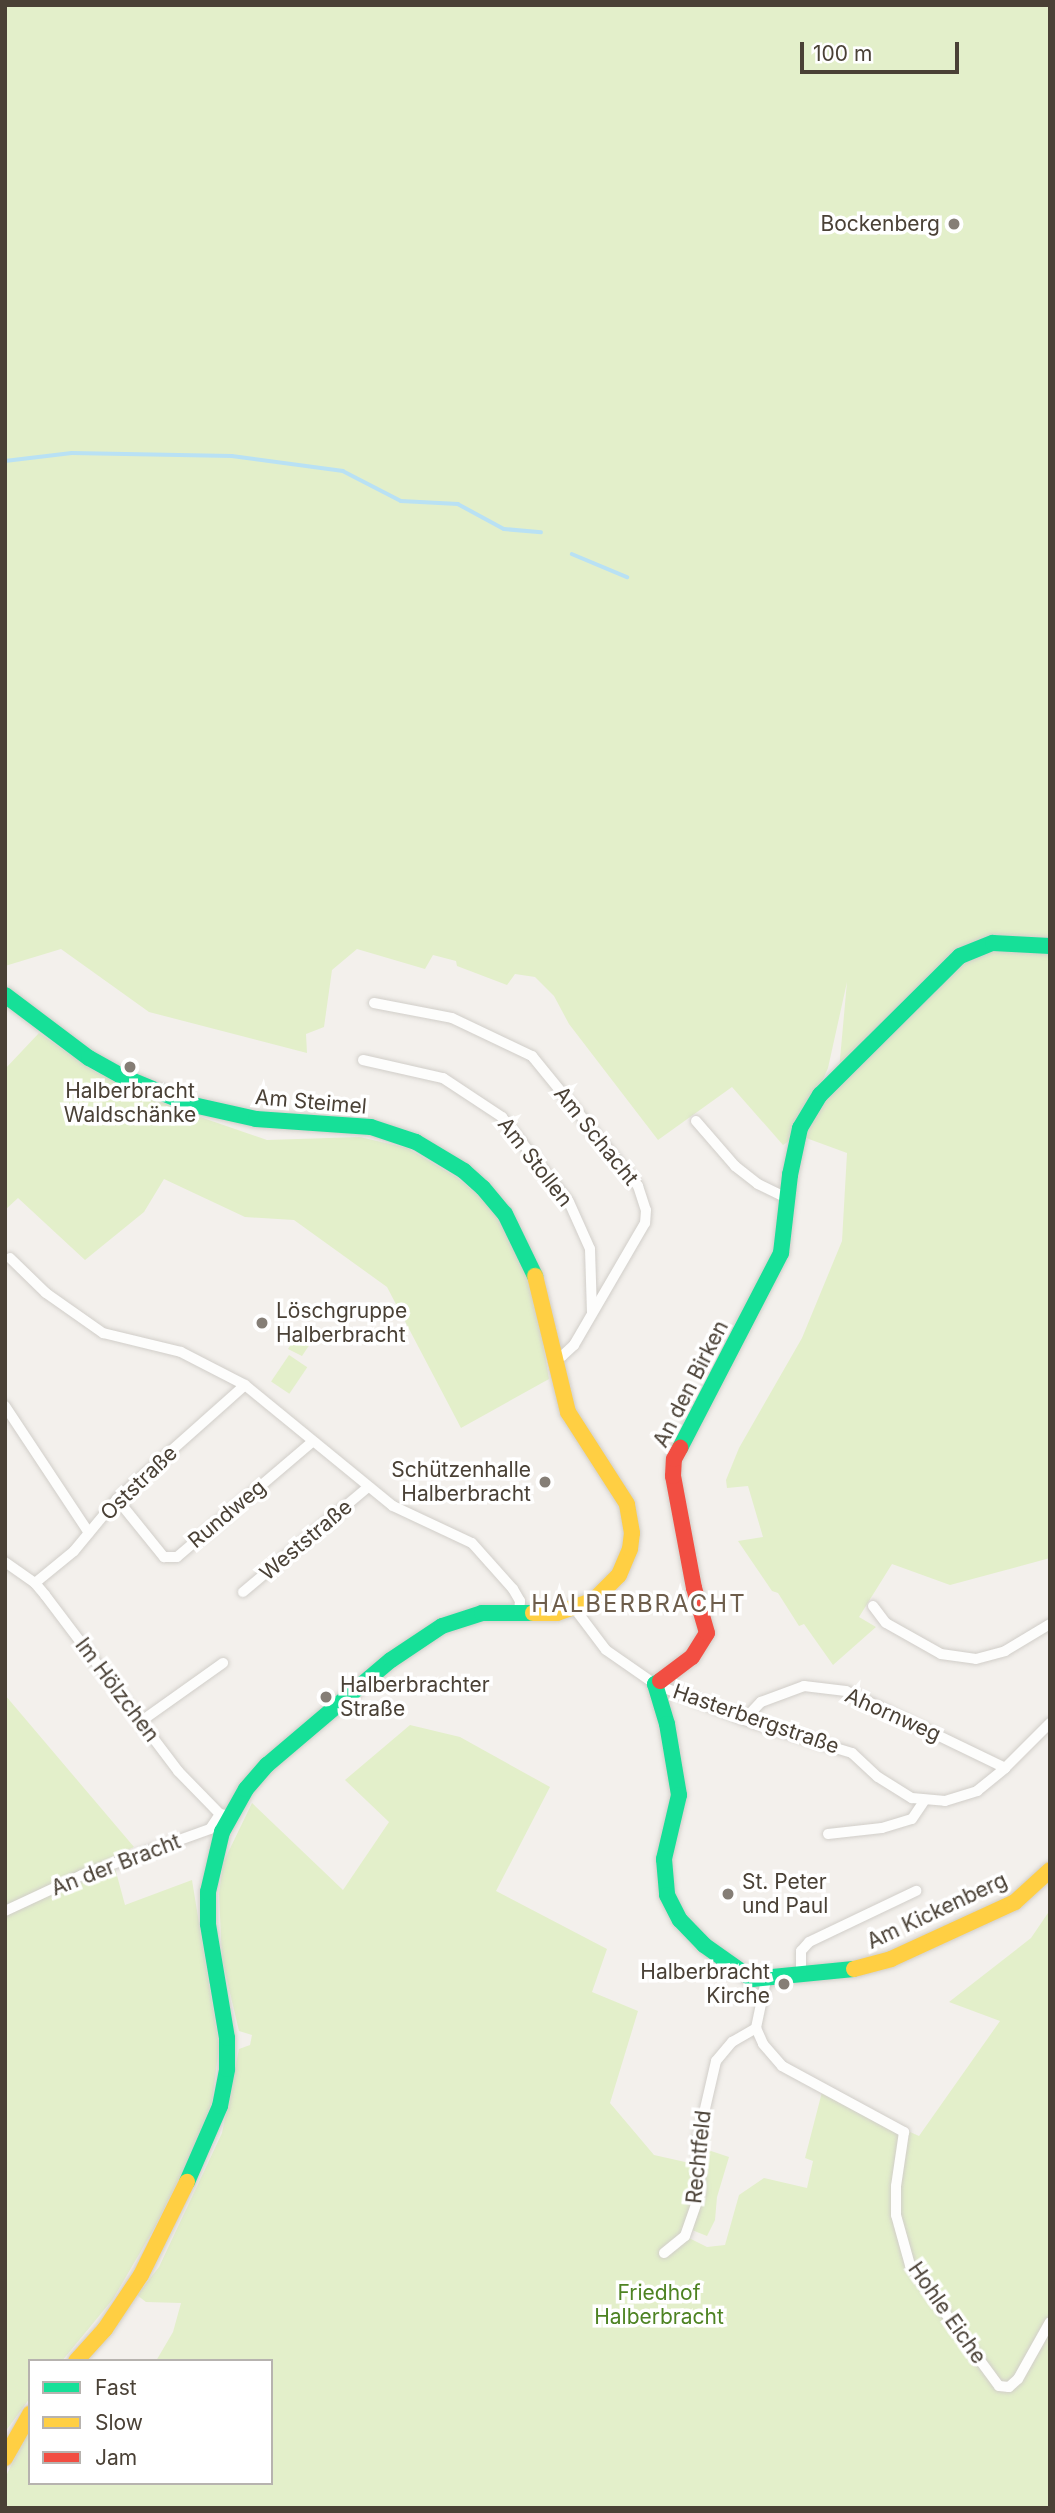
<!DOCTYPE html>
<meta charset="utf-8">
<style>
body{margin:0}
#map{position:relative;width:1055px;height:2513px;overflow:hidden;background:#f3f0ec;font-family:Inter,sans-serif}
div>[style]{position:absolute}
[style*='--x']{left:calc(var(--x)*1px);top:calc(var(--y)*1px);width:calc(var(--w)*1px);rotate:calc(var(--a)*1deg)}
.green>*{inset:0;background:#e3efca;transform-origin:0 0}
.stream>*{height:3.5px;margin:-1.75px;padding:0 1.75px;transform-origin:1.75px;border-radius:1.75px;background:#b9e1f4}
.roads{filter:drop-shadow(0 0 2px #d1cec9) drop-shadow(0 0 2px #d1cec9)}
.street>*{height:10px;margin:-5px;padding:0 5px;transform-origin:5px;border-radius:5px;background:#fdfdfc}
.fast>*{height:16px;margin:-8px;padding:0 8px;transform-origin:8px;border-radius:8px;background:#16e098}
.slow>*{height:16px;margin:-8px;padding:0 8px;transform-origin:8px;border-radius:8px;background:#ffcf43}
.jam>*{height:16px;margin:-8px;padding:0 8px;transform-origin:8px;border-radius:8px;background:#f24e42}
.dots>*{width:19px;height:19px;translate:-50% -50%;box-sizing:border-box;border:4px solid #fff;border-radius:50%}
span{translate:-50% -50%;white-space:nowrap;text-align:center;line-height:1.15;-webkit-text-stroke:7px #fff;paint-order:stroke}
.poi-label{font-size:21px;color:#4a4136}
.right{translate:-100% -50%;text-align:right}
.left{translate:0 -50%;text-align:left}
.street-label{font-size:21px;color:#4a4136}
.park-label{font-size:21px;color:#4e8323}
.quarter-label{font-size:24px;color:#6e5e4c;letter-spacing:2px}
.frame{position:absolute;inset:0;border:7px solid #4a4136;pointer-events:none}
.legend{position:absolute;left:28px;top:2359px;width:245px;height:126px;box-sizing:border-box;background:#fff;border:2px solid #b7b3af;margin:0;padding:9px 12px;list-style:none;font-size:21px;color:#4a4136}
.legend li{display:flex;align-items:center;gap:14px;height:35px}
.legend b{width:35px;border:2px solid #b7b3af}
.scale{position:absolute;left:800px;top:42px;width:159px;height:32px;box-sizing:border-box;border:4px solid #4a4136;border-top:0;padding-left:9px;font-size:21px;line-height:24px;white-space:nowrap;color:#4a4136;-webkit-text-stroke:5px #fff;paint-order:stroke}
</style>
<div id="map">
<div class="green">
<div style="clip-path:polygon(evenodd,5px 5px,1050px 5px,1050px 1558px,950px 1585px,892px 1564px,859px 1617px,876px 1627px,833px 1665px,804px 1624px,799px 1626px,778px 1593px,772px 1591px,738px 1541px,763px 1537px,748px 1486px,727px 1488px,726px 1480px,739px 1448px,802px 1338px,842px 1241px,847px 1153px,798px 1135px,783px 1145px,732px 1087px,658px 1140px,569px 1024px,554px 996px,535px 977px,515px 974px,507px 985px,457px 966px,456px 961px,433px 955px,425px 969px,357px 949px,332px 970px,324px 1027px,306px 1034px,307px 1053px,149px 1012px,61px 949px,5px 966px,5px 5px,847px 982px,839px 1070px,809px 1111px,828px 1068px,847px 982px)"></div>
<div style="clip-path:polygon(39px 1033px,96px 1072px,177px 1109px,267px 1140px,360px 1137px,407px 1148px,456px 1177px,491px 1205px,527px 1276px,536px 1302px,549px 1379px,461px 1428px,387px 1287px,294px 1220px,245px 1217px,164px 1179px,144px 1212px,85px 1260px,18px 1198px,5px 1210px,5px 1069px)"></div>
<div style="clip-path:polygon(300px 1330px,312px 1341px,302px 1356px,288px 1349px)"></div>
<div style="left:289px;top:1355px;width:22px;height:32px;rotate:34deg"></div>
<div style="clip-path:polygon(5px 1695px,134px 1847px,112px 1857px,125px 1905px,192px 1880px,219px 2046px,212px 2102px,195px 2147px,155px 2227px,113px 2299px,62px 2361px,30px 2361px,30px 2398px,5px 2432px)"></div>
<div style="clip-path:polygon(410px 1725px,460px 1737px,550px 1787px,496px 1891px,607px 1949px,592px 1992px,638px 2011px,610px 2103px,654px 2155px,703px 2166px,708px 2150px,729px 2157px,717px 2197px,715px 2220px,707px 2236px,692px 2230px,689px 2238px,707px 2247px,725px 2245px,739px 2195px,764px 2178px,807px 2188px,813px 2161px,805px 2158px,822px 2092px,919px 2136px,1000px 2021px,949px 2002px,1031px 1938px,1050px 1910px,1050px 2508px,5px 2508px,7px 2474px,30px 2427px,30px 2483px,271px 2483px,271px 2361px,156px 2361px,173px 2332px,181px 2303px,146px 2302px,137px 2295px,159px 2267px,222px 2133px,239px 2049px,250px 2045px,252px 2035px,239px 2031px,222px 1959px,219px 1894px,223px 1863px,252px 1803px,343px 1890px,389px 1822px,345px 1780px)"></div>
</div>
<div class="stream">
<div style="--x:5;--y:461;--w:67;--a:-6.8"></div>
<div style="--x:72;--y:453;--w:160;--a:1.1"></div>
<div style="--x:232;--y:456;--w:112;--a:7.7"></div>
<div style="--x:343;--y:471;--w:65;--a:27.3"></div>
<div style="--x:401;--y:501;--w:57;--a:3"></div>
<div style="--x:458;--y:504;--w:52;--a:28.5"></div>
<div style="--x:504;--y:529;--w:37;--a:5"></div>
<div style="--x:572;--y:554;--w:60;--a:22.7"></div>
</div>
<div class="roads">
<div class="street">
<div style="--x:374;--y:1003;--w:79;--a:10.9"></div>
<div style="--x:452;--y:1018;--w:89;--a:25.4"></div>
<div style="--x:532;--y:1056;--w:168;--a:50.8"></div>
<div style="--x:638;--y:1186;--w:25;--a:72"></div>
<div style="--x:646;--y:1210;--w:13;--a:94"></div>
<div style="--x:645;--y:1223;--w:141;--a:120.2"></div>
<div style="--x:574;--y:1345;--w:16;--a:137"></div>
<div style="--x:562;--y:1356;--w:9;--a:167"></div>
<div style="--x:363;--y:1060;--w:82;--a:12.7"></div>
<div style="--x:443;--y:1078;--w:71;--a:33.5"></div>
<div style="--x:502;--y:1117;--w:108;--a:51.8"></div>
<div style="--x:569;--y:1202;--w:51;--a:65.9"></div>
<div style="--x:590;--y:1249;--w:63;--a:88.2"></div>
<div style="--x:696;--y:1121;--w:60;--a:49.1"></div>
<div style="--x:735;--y:1166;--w:29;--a:38"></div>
<div style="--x:758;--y:1184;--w:32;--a:26"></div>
<div style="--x:10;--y:1258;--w:50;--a:44.2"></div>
<div style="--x:46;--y:1293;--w:70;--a:35.1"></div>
<div style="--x:103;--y:1333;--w:80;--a:13.7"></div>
<div style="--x:181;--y:1352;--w:72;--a:27.3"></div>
<div style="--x:245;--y:1385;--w:191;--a:39.3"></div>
<div style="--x:393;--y:1506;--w:87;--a:25.1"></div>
<div style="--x:472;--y:1543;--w:62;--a:48.3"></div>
<div style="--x:513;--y:1589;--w:14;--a:60"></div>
<div style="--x:520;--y:1601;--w:11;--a:95"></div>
<div style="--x:5;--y:1406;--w:152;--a:56.5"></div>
<div style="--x:117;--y:1499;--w:75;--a:51"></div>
<div style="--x:164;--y:1557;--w:13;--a:0"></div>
<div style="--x:177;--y:1557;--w:177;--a:-40.4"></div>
<div style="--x:5;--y:1562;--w:37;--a:35"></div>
<div style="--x:35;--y:1583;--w:16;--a:50"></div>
<div style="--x:45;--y:1595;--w:221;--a:52.9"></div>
<div style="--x:178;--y:1771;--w:60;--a:45.7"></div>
<div style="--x:220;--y:1814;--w:10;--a:11"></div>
<div style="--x:35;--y:1583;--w:50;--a:-39.4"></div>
<div style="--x:74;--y:1551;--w:67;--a:-50.4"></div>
<div style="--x:117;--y:1499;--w:171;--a:-41.7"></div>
<div style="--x:243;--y:1592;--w:163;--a:-40"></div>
<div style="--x:873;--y:1606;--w:21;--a:53"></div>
<div style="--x:886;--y:1623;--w:63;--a:29.4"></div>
<div style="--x:941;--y:1654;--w:35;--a:8"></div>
<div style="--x:976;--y:1659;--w:30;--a:-15"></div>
<div style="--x:1005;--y:1651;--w:52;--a:-31"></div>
<div style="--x:575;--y:1609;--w:51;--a:52.9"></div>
<div style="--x:606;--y:1650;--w:60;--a:34.8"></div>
<div style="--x:655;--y:1684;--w:96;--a:22"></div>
<div style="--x:744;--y:1720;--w:113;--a:17"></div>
<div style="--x:852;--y:1753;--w:35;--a:43"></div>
<div style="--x:878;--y:1777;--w:40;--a:32"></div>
<div style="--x:912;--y:1798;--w:33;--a:5"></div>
<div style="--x:945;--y:1801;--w:34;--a:-17"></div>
<div style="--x:977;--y:1791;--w:36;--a:-39"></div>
<div style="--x:1005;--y:1768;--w:64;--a:-45"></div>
<div style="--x:744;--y:1720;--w:25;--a:-47"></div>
<div style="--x:761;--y:1702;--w:46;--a:-20.4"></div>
<div style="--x:804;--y:1686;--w:42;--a:6.8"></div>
<div style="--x:846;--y:1691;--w:177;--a:25.8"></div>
<div style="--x:140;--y:1722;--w:102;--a:-35.4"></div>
<div style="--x:828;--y:1834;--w:54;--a:-6.3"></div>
<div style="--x:882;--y:1828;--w:31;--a:-17"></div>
<div style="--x:912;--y:1819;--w:22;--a:-56"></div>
<div style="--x:5;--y:1911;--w:85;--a:-25.1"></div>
<div style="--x:82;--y:1875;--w:136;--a:-19.8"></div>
<div style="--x:210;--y:1829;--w:18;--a:-56"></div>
<div style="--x:801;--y:1974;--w:23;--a:-90"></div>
<div style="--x:801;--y:1951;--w:12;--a:-48"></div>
<div style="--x:809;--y:1942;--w:119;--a:-25.5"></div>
<div style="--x:766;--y:1980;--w:49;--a:101.8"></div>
<div style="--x:756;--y:2028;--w:17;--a:66"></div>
<div style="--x:763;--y:2044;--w:29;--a:49"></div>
<div style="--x:782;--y:2066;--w:139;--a:28.4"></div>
<div style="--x:904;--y:2132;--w:55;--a:98.4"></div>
<div style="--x:896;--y:2186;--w:29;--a:90"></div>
<div style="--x:896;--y:2215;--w:52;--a:74.4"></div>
<div style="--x:910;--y:2265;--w:150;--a:53.7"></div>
<div style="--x:999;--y:2386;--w:10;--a:6"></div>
<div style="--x:1009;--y:2387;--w:12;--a:-42"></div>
<div style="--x:1018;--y:2379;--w:65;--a:-60.7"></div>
<div style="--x:664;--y:2253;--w:27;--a:-39"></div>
<div style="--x:685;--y:2236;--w:46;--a:-70.8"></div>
<div style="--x:700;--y:2193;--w:54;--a:-92.1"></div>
<div style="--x:698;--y:2139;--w:80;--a:-77"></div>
<div style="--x:716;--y:2061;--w:25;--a:-50"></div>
<div style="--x:732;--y:2042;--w:28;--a:-30"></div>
</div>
<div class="fast">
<div style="--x:5;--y:995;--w:105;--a:36.9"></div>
<div style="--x:89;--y:1058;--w:37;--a:29"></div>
<div style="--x:121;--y:1076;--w:74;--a:22.4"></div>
<div style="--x:189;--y:1104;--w:69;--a:12.6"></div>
<div style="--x:256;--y:1119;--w:115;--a:4"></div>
<div style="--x:371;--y:1127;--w:47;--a:18.4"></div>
<div style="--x:416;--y:1142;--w:56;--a:31.1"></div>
<div style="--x:464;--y:1171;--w:25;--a:42"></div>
<div style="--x:483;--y:1188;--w:34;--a:50"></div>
<div style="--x:505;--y:1214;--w:69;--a:64.2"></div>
<div style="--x:680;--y:1448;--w:220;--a:-62.6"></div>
<div style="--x:781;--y:1253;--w:79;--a:-83.4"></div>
<div style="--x:790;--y:1175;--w:48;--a:-78"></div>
<div style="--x:800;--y:1128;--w:39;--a:-59"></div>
<div style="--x:820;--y:1095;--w:197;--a:-44.8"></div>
<div style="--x:960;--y:956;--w:35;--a:-22"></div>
<div style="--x:993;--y:943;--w:57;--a:3"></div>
<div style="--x:660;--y:1681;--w:6;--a:149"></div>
<div style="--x:655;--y:1684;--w:42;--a:73.3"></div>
<div style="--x:667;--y:1724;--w:72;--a:80.4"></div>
<div style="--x:679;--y:1795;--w:66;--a:103.2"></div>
<div style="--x:664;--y:1859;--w:36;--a:85"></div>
<div style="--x:667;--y:1895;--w:28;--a:63"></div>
<div style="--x:680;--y:1920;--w:35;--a:46"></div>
<div style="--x:704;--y:1945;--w:59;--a:35.3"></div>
<div style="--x:752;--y:1979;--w:102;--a:-5.6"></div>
<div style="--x:187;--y:2182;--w:83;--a:-66.5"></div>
<div style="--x:220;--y:2106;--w:38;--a:-79"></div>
<div style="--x:227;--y:2069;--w:31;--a:-90"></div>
<div style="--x:227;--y:2038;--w:116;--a:-99.5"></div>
<div style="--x:208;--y:1924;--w:32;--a:-90"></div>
<div style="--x:208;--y:1892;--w:62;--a:-76.9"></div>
<div style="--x:222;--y:1832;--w:49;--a:-60.8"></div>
<div style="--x:246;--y:1789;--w:32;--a:-49"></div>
<div style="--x:267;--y:1765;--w:162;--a:-40.3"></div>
<div style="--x:391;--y:1660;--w:61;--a:-33.7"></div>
<div style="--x:442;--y:1626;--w:42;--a:-18"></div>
<div style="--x:482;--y:1613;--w:51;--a:0"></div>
</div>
<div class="slow">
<div style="--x:533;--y:1613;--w:24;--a:0"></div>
<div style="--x:557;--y:1613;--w:39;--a:-19"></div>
<div style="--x:594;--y:1600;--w:35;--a:-45"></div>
<div style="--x:619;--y:1575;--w:28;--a:-67"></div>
<div style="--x:630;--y:1549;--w:16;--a:-83"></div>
<div style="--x:632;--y:1533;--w:29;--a:-100"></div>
<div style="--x:627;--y:1504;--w:109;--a:-122.7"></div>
<div style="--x:568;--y:1412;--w:140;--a:-103.6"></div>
<div style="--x:854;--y:1969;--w:38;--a:-15"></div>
<div style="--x:891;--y:1959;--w:136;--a:-24.7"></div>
<div style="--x:1015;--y:1902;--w:47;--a:-42.4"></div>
<div style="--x:76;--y:2361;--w:43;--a:-47.8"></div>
<div style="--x:105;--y:2329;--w:65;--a:-56.3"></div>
<div style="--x:141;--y:2275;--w:104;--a:-63.7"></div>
<div style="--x:5;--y:2458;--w:51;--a:-60.4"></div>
</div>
<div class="jam">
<div style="--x:660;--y:1681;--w:40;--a:-37"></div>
<div style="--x:692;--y:1657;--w:28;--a:-58"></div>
<div style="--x:707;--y:1633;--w:47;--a:-106.1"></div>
<div style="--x:694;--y:1588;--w:114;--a:-100.6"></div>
<div style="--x:673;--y:1476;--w:17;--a:-87"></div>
<div style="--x:674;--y:1459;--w:13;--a:-61"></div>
</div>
</div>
<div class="dots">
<div style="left:954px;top:224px;background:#857e76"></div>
<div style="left:130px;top:1067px;background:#857e76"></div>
<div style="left:262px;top:1323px;background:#857e76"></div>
<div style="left:545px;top:1482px;background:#857e76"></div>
<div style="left:326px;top:1697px;background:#857e76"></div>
<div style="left:728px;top:1894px;background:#857e76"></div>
<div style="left:784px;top:1984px;background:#857e76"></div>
</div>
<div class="poi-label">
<span class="right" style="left:940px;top:224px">Bockenberg</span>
<span style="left:130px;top:1103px">Halberbracht<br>Waldschänke</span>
<span class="left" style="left:276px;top:1323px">Löschgruppe<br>Halberbracht</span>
<span class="right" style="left:531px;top:1482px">Schützenhalle<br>Halberbracht</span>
<span class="left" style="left:340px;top:1697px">Halberbrachter<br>Straße</span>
<span class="left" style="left:742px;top:1894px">St. Peter<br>und Paul</span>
<span class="right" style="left:770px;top:1984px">Halberbracht<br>Kirche</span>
</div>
<div class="street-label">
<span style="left:311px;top:1102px;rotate:5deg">Am Steimel</span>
<span style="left:596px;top:1136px;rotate:51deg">Am Schacht</span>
<span style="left:535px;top:1162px;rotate:52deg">Am Stollen</span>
<span style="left:691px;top:1384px;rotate:-63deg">An den Birken</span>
<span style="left:139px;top:1483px;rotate:-44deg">Oststraße</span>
<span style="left:227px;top:1514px;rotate:-40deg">Rundweg</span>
<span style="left:306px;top:1540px;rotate:-40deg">Weststraße</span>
<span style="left:117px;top:1690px;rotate:53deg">Im Hölzchen</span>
<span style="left:893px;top:1715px;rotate:24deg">Ahornweg</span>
<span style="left:756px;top:1719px;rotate:19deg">Hasterbergstraße</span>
<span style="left:116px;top:1865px;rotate:-21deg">An der Bracht</span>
<span style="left:937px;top:1911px;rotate:-25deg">Am Kickenberg</span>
<span style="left:699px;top:2157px;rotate:-84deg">Rechtfeld</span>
<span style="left:947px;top:2313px;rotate:55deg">Hohle Eiche</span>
</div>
<div class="park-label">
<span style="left:659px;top:2305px">Friedhof<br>Halberbracht</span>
</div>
<div class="quarter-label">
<span style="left:639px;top:1604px">HALBERBRACHT</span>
</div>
<div class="frame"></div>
<ul class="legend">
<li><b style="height:9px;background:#16e098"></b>Fast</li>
<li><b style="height:9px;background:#ffcf43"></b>Slow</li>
<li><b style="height:9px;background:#f24e42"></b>Jam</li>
</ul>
<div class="scale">100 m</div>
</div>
